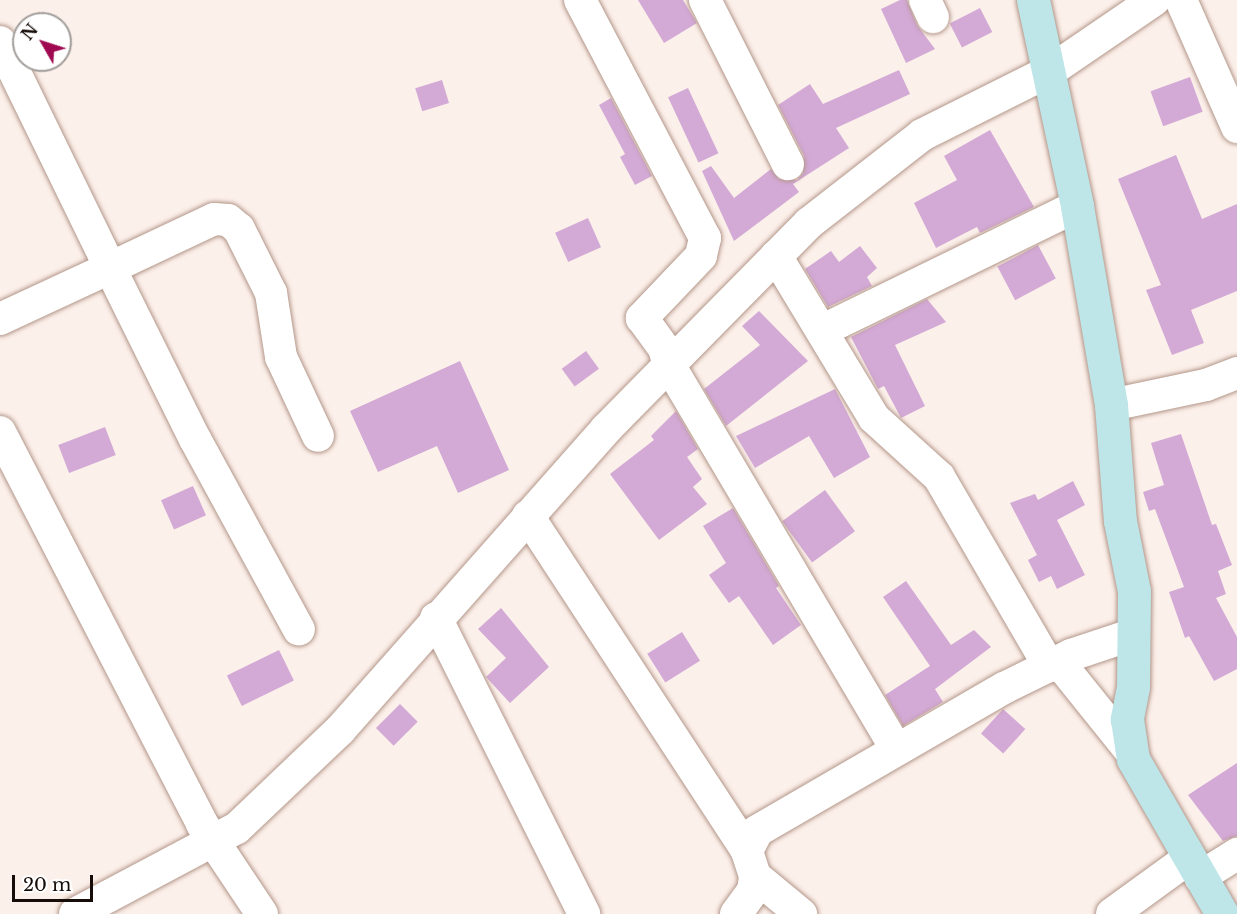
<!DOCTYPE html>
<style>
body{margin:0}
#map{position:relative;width:1237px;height:914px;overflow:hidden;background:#fcf0ea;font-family:"Libre Baskerville",serif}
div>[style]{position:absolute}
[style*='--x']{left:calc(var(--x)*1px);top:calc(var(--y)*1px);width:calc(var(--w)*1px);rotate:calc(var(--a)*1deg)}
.building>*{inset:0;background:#d3a9d6;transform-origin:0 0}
.roads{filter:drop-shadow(0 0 2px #b39689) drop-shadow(0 0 2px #b39689)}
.street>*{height:32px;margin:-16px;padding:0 16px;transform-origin:16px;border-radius:16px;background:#fff}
.secondary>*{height:33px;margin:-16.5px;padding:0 16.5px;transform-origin:16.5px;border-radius:16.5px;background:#bee5e8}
span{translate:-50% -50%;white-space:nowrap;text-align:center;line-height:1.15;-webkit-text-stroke:4.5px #fff;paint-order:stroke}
.north{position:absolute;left:12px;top:12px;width:60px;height:60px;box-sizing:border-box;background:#fff;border:2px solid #a29e9c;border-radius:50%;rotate:309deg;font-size:16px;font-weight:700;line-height:24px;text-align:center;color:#160c08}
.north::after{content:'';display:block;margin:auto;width:21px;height:27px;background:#9f0951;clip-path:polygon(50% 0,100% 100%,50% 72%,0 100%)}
.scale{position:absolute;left:12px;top:875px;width:81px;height:27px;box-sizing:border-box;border:3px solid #160c08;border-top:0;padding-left:8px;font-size:18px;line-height:21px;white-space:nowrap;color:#160c08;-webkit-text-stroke:4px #fff;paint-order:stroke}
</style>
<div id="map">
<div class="building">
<div style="clip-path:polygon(638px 0,683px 0,697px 23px,664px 43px)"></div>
<div style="clip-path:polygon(900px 0,907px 0,917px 25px,935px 49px,906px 63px,881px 9px)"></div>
<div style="left:980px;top:8px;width:27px;height:34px;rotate:63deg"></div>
<div style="clip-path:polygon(899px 70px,910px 94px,836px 128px,849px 148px,793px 184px,799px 192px,734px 241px,702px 171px,711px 166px,734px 198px,771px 169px,779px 179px,797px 180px,803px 173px,804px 156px,778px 105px,810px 84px,823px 104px)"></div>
<div style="left:1190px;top:77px;width:37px;height:42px;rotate:70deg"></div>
<div style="left:442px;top:80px;width:24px;height:28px;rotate:73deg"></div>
<div style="left:688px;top:88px;width:72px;height:22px;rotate:65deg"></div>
<div style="clip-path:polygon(611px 98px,652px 176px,635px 185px,620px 157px,625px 154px,599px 105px)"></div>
<div style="clip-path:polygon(990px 130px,1034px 207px,980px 233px,977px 227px,936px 248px,914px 203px,957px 180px,944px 156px)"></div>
<div style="clip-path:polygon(1176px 155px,1202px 219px,1237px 204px,1237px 291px,1191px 310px,1204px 343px,1172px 355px,1146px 290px,1161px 285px,1118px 179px)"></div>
<div style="left:588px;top:218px;width:32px;height:36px;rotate:66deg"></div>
<div style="left:1038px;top:245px;width:38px;height:46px;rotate:62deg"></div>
<div style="clip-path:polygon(860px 246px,877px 268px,867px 277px,872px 286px,828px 307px,805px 269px,831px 251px,839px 262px)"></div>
<div style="clip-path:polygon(927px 299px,946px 322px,895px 345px,925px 406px,901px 418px,884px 386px,878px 389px,851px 337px)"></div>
<div style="clip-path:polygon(759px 311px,808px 361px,726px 426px,704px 389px,760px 345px,742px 326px)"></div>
<div style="left:586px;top:351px;width:22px;height:30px;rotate:54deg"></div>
<div style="clip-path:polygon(460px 361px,509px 470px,458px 493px,437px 446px,378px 472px,350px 411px)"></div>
<div style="clip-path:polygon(835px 389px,870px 457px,834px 478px,809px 436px,755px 468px,736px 436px)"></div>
<div style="clip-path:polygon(676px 411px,698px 449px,687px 457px,702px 479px,693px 487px,707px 504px,659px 540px,610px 474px,654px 440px,651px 436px)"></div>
<div style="left:105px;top:427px;width:30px;height:50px;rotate:69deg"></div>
<div style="clip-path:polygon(1181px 434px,1212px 525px,1216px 524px,1232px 565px,1218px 571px,1226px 594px,1216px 598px,1237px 637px,1237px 669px,1214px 681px,1189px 636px,1185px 638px,1169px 592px,1184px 587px,1155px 509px,1149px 511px,1143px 492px,1164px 485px,1151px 443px)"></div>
<div style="clip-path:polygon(1073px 481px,1085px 505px,1057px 520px,1085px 575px,1057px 589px,1051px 576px,1039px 582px,1028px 560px,1037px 555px,1010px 503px,1035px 494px,1038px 500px)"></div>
<div style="left:193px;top:486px;width:32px;height:35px;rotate:66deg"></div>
<div style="left:825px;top:490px;width:51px;height:53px;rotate:54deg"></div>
<div style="clip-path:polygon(733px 508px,779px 586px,776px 588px,801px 625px,773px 645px,739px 596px,729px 603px,709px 575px,726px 563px,703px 526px)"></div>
<div style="clip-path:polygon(906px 581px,951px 645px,974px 630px,991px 647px,935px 689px,943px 702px,903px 726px,885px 695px,930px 666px,883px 597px)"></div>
<div style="clip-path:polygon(501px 608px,549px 667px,510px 703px,486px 677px,506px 658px,478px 629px)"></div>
<div style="left:682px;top:632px;width:34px;height:41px;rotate:58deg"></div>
<div style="left:279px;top:650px;width:34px;height:58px;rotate:64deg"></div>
<div style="left:400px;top:704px;width:25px;height:34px;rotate:45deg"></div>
<div style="left:1003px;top:709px;width:30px;height:33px;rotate:42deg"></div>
<div style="clip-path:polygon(1237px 763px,1237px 836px,1223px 841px,1188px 795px)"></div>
</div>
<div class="roads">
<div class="street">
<div style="--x:580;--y:0;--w:269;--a:62.3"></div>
<div style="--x:705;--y:238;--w:18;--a:103"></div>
<div style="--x:701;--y:256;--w:86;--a:133.6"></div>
<div style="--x:642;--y:318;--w:37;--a:54"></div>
<div style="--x:664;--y:348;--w:16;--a:75"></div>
<div style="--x:668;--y:363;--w:448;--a:59.4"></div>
<div style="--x:705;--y:0;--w:184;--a:63.2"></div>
<div style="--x:925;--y:0;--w:19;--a:65"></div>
<div style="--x:1181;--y:0;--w:139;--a:66.2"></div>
<div style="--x:0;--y:42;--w:251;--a:64"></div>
<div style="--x:110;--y:268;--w:115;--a:-25.2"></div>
<div style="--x:214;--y:219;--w:14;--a:4"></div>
<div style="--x:228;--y:220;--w:14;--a:39"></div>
<div style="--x:239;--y:229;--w:72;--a:63.4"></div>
<div style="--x:271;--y:293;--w:65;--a:81.1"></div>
<div style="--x:281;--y:357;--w:87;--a:64.9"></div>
<div style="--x:776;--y:256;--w:189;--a:58.8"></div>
<div style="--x:874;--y:418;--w:88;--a:42.2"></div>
<div style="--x:939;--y:477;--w:219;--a:59.8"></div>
<div style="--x:0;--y:319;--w:121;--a:-24.9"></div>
<div style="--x:110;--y:268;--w:191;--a:63.6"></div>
<div style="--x:195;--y:439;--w:217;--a:61.4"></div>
<div style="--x:823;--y:330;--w:283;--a:-26"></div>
<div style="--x:1111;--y:405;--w:97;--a:-11.9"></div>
<div style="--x:1206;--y:385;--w:33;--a:-21"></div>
<div style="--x:0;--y:432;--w:441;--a:62.7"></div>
<div style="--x:202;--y:824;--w:108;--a:56.3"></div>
<div style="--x:528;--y:516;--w:400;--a:56.8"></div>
<div style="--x:436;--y:618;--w:331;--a:63.4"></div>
<div style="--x:1058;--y:661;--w:118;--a:51.2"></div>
<div style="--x:755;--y:876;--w:60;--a:39.6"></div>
<div style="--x:1200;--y:877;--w:44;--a:-31.9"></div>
<div style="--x:75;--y:914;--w:183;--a:-28"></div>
<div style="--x:237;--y:828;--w:142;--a:-43.6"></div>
<div style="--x:340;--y:730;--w:402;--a:-48.5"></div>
<div style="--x:606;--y:429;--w:289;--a:-45.4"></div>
<div style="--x:809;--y:223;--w:143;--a:-37.9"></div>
<div style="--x:922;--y:135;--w:143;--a:-26.6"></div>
<div style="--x:1050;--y:71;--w:126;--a:-34.3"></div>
<div style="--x:736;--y:914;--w:29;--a:-54"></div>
<div style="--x:753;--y:891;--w:15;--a:-82"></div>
<div style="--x:755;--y:876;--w:26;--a:-108"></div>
<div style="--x:747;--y:851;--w:22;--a:-63"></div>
<div style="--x:757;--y:831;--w:285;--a:-30.1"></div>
<div style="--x:1004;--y:688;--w:75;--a:-26.2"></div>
<div style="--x:1071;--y:655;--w:66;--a:-18.4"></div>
<div style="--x:1112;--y:914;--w:95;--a:-36"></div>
</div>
<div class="secondary">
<div style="--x:1033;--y:0;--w:211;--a:77.9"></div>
<div style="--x:1077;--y:206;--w:202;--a:80.3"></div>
<div style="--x:1111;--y:405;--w:116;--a:85.6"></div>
<div style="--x:1120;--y:521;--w:71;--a:78.7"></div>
<div style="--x:1134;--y:591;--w:96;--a:90.6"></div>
<div style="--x:1133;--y:687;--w:33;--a:101"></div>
<div style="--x:1127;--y:719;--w:40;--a:81.5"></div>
<div style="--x:1133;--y:759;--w:179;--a:60.1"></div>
</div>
</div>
<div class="north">N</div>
<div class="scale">20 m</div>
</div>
